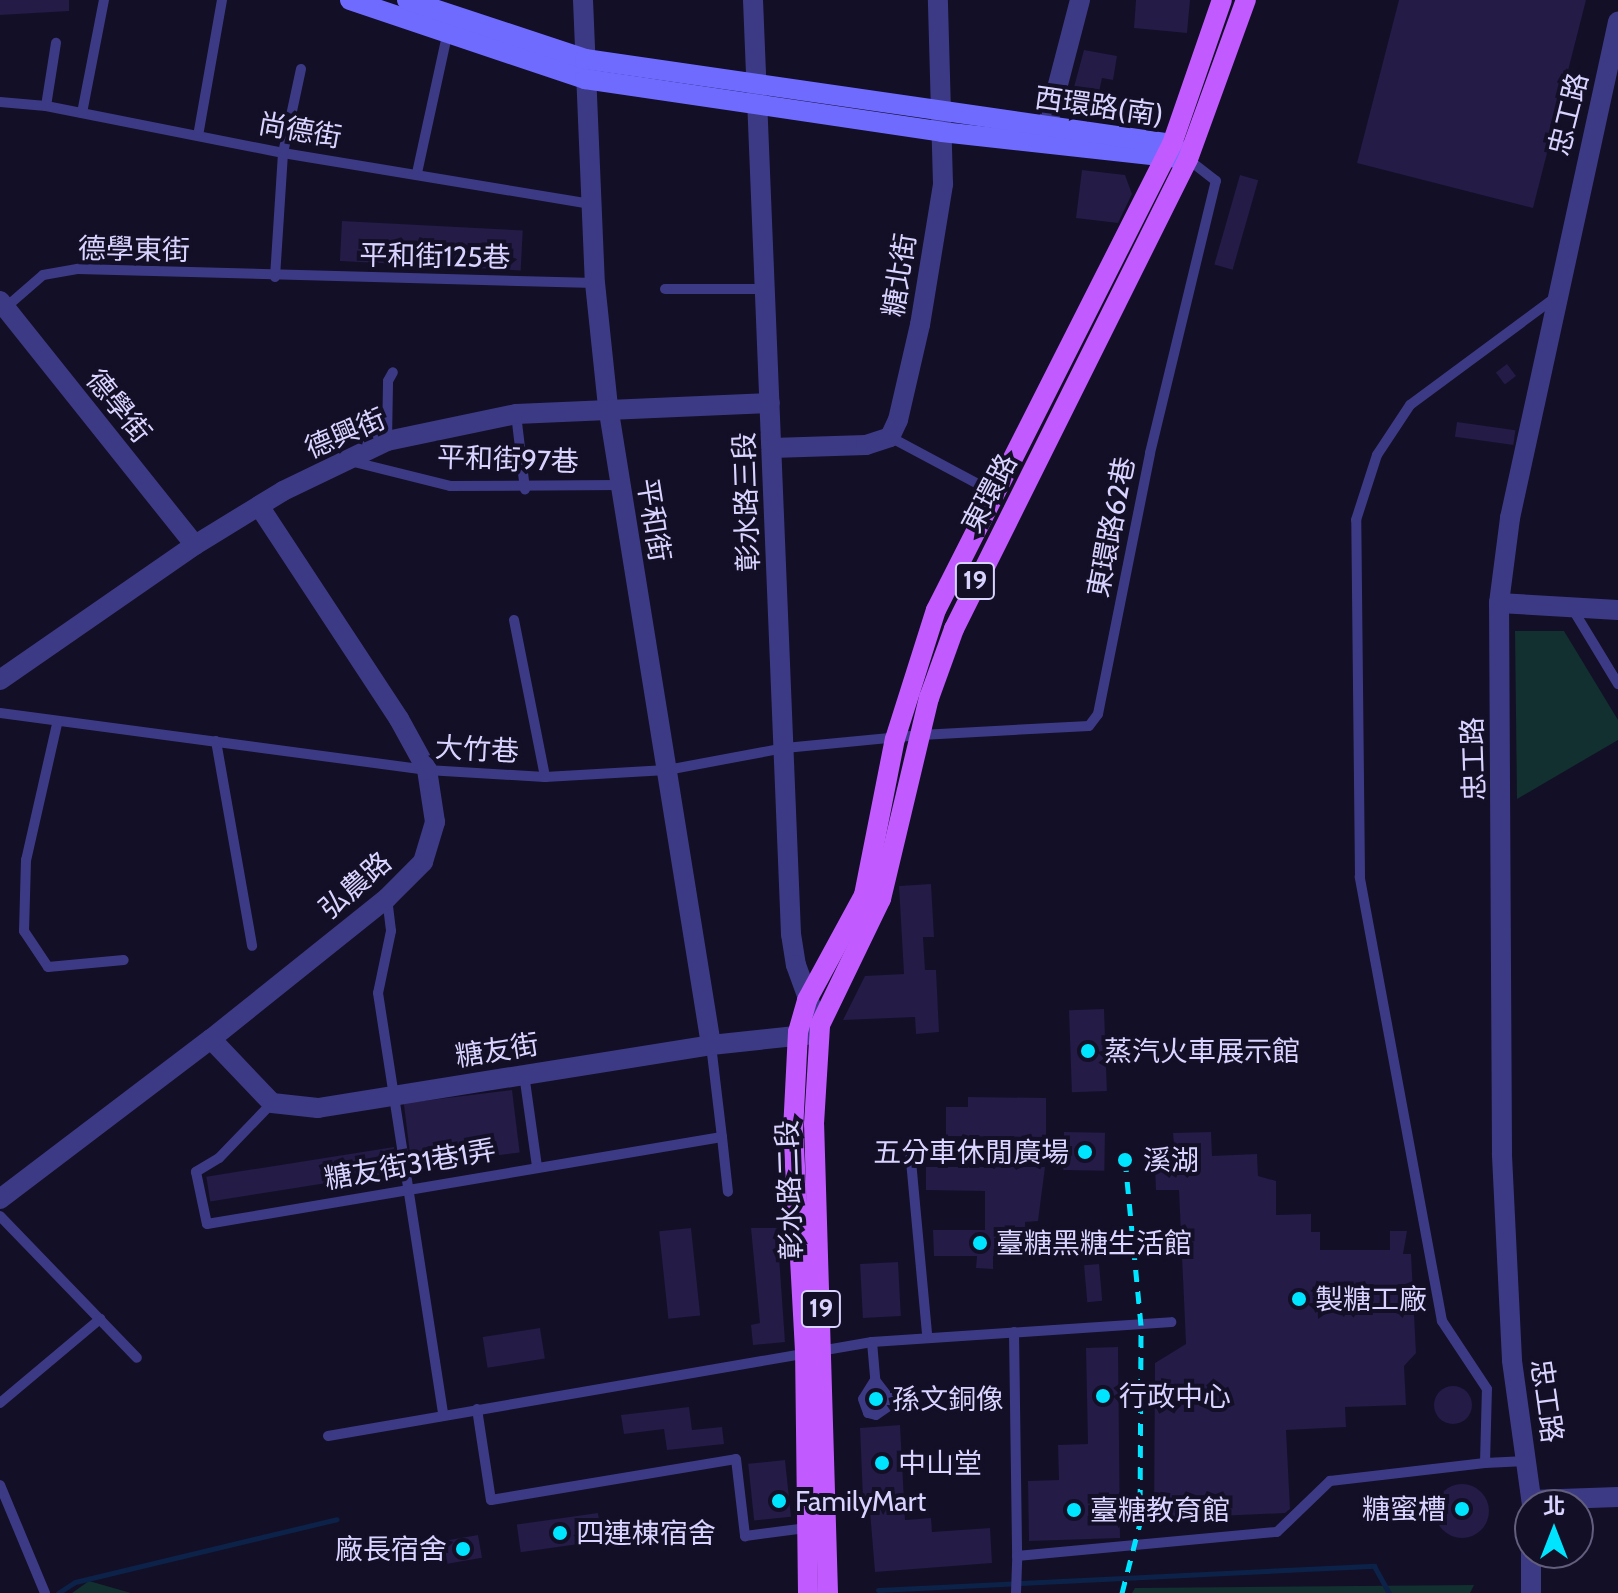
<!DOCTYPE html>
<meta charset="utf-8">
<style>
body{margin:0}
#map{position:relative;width:1618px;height:1593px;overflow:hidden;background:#130f26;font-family:Cabin,"Noto Sans TC",sans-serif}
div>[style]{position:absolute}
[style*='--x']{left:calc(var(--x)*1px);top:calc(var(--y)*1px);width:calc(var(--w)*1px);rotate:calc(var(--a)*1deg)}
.green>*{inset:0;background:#12302f}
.stream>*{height:5px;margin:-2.5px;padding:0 2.5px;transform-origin:2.5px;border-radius:2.5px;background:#0c2248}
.building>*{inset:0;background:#241b47;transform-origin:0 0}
.round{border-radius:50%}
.lane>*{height:10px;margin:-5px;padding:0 5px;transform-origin:5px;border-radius:5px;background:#3d3a85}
.street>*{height:20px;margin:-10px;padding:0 10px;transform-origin:10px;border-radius:10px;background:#3d3a85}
.secondary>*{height:20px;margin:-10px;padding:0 10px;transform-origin:10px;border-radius:10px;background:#6f6bff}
.primary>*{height:20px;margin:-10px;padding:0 10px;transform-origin:10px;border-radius:10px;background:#c25bff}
.rail>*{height:5px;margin-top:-2.5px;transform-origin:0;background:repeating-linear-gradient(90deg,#00e5ff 0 12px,transparent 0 22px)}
.dots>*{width:22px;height:22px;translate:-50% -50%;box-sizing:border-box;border:4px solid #130f26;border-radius:50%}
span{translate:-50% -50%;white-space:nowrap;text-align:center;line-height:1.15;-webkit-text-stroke:8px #130f26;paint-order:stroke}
.shield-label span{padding:2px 6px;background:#130f26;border:2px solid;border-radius:6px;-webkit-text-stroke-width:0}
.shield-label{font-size:26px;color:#d9d4ff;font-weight:700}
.street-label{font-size:28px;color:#d9d4ff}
.poi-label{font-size:28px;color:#d9d4ff}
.left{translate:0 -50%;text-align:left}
.right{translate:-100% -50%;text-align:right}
.north{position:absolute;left:1514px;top:1489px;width:80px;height:80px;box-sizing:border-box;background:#130f26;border:2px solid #625e7d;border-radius:50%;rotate:0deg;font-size:22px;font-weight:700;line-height:32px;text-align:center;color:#d9d4ff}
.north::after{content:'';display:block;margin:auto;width:28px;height:36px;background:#00e5ff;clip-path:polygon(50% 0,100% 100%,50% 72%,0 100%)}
</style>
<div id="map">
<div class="green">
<div style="clip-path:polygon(1515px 631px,1564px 631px,1618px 720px,1618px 740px,1517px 799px)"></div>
<div style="clip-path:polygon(89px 1581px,131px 1593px,72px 1593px)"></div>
<div style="clip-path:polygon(1474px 1585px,1470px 1593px,1132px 1593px,1135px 1588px)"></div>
</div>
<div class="stream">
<div style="--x:878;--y:1590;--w:497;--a:-2.8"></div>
<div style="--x:1374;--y:1566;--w:31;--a:61"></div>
<div style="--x:58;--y:1593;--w:20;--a:-33"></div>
<div style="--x:75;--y:1582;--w:269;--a:-13.5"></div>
</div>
<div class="building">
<div style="clip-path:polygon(0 0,69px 0,69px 11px,0 15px)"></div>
<div style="clip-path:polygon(1136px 0,1190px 0,1187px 33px,1134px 28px)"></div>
<div style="clip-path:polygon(1399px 0,1586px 0,1533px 208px,1357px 163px)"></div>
<div style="clip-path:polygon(1084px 50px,1117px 56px,1113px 80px,1102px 78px,1099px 92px,1074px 87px)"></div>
<div style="clip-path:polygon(1082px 170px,1125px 175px,1132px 194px,1118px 223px,1076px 218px)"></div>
<div style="left:1240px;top:175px;width:19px;height:93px;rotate:16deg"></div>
<div style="left:342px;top:221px;width:181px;height:40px;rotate:3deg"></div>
<div style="left:1507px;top:364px;width:15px;height:14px;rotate:53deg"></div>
<div style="left:1457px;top:422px;width:59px;height:15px;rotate:8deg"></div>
<div style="clip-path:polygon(931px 884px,934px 937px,923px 937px,925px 970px,936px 970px,939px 1032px,916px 1034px,915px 1017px,843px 1020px,865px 976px,904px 974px,899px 886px)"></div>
<div style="left:1104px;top:1009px;width:82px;height:35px;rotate:88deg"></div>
<div style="left:512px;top:1090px;width:63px;height:109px;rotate:83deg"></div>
<div style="clip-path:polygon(968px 1097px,1046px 1098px,1046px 1137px,946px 1136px,946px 1107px,968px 1107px)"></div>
<div style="left:1064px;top:1132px;width:41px;height:38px;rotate:1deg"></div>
<div style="clip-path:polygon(1211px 1132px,1212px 1156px,1257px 1154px,1258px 1176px,1276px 1181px,1276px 1215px,1311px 1214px,1311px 1232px,1320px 1232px,1320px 1250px,1390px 1250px,1390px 1231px,1407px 1231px,1403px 1254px,1411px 1254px,1416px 1353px,1404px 1366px,1406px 1405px,1345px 1407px,1346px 1427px,1286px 1430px,1290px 1509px,1285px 1513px,1154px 1519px,1155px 1363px,1186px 1344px,1179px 1190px,1156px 1190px,1154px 1146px,1174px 1145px,1173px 1133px)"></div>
<div style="left:394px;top:1147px;width:25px;height:190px;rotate:81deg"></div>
<div style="clip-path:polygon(926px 1167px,1045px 1167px,1038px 1221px,1025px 1222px,1027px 1258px,993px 1256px,993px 1269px,976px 1268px,977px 1256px,934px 1256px,933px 1230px,985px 1230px,985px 1191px,926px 1190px)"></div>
<div style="left:691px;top:1228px;width:88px;height:32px;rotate:84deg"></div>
<div style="clip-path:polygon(751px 1228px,777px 1228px,785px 1342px,753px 1345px,751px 1325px,760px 1323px)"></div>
<div style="left:898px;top:1262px;width:54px;height:38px;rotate:87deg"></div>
<div style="left:1099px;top:1264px;width:37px;height:15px;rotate:85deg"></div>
<div style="left:540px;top:1328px;width:31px;height:58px;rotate:81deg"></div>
<div style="clip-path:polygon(1118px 1347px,1120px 1538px,1029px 1541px,1028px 1481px,1059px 1480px,1058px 1445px,1088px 1444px,1086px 1348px)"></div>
<div class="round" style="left:1434px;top:1386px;width:38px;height:38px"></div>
<div style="clip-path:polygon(689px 1407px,692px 1430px,722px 1427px,724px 1444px,667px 1450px,664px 1429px,624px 1434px,621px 1415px)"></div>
<div style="clip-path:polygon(900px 1425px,905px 1520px,931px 1518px,932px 1532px,990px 1528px,992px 1563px,875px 1572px,869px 1499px,863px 1499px,860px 1428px)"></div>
<div style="left:785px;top:1460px;width:57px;height:37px;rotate:84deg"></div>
<div class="round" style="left:1435px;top:1484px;width:54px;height:54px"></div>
<div style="left:598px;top:1513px;width:28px;height:82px;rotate:82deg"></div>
<div style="left:478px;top:1535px;width:23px;height:35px;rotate:80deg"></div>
</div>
<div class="lane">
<div style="--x:0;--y:102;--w:46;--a:5"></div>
<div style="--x:46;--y:106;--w:242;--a:11.2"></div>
<div style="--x:283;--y:153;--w:312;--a:9.4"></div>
<div style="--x:46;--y:106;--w:64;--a:-81"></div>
<div style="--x:82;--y:113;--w:115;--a:-79"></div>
<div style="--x:198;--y:136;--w:138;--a:-80"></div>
<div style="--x:417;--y:173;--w:145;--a:-77.7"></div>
<div style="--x:275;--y:277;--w:124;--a:-86.3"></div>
<div style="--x:283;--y:153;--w:86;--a:-77.9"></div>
<div style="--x:665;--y:289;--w:99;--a:0"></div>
<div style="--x:5;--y:308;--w:50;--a:-41"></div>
<div style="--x:43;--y:275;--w:36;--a:-10"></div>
<div style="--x:78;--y:269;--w:517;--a:1.55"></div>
<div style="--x:516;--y:414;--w:76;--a:83.2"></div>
<div style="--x:890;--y:437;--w:117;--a:28.1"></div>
<div style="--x:387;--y:441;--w:60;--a:-89"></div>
<div style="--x:388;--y:381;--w:10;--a:-61"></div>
<div style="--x:350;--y:461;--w:103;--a:14"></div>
<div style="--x:450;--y:486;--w:170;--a:-0.3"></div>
<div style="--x:1572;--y:608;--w:89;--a:58.8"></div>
<div style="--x:514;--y:620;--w:160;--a:78.8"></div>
<div style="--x:0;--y:713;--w:431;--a:7.6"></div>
<div style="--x:427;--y:770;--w:118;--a:3.4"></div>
<div style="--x:545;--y:777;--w:122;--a:-3.3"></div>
<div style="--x:667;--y:770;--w:120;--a:-10.6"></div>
<div style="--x:785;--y:748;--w:137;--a:-5.5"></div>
<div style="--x:921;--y:735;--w:168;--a:-3.1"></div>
<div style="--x:1089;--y:726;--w:15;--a:-53"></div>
<div style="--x:1098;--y:714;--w:266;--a:-78.7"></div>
<div style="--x:1150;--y:453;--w:280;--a:-76.4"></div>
<div style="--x:1216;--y:181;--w:36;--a:-142"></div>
<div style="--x:57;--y:724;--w:139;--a:102.8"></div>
<div style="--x:26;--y:860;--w:71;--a:91.6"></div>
<div style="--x:24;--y:931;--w:43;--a:56.3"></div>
<div style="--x:48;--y:967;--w:76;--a:-5.3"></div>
<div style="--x:216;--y:741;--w:208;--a:80"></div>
<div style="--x:387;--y:898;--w:33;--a:83"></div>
<div style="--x:391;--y:931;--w:63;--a:101.8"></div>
<div style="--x:378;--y:993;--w:427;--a:81.2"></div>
<div style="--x:711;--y:1045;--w:93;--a:83.2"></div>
<div style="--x:524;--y:1074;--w:93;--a:82"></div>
<div style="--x:272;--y:1103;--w:76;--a:133.9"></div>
<div style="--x:219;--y:1158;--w:27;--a:149"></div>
<div style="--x:196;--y:1172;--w:53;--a:78.1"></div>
<div style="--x:207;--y:1224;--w:522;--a:-9.59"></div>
<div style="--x:722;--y:1137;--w:55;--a:83.8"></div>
<div style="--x:910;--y:1150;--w:186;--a:84.7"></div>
<div style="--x:0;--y:1216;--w:197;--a:46"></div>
<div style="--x:1014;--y:1332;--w:224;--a:89.2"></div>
<div style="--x:1017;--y:1556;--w:261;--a:-5.3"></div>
<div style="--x:1277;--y:1532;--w:74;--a:-43.9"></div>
<div style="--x:1330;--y:1481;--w:156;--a:-6.6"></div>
<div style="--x:1485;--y:1463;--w:74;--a:-88.5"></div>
<div style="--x:1487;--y:1389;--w:82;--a:-123.5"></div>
<div style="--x:1442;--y:1321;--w:452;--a:-100.5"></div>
<div style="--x:1360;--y:877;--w:357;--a:-90.6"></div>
<div style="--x:1356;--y:520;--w:68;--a:-72.1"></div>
<div style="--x:1377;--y:455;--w:60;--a:-56.6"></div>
<div style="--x:1410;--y:405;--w:182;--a:-36.5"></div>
<div style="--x:872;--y:1342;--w:38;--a:85"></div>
<div style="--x:875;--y:1380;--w:22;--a:122"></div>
<div style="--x:863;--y:1399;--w:15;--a:70"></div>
<div style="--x:868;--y:1413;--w:8;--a:14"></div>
<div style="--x:876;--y:1415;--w:16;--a:-35"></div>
<div style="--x:889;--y:1406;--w:8;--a:-90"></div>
<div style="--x:889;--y:1398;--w:23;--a:-128"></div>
<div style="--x:0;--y:1403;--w:131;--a:-40"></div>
<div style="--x:477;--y:1409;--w:92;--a:81.3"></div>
<div style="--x:491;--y:1500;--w:248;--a:-9.5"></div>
<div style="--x:736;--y:1459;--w:78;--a:83.3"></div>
<div style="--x:745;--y:1536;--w:63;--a:-7.4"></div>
<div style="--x:328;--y:1436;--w:552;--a:-9.8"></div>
<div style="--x:872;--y:1342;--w:300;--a:-3.8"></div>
<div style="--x:1485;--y:1463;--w:42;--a:-2.7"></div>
<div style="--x:0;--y:1485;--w:117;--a:67.4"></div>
<div style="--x:1016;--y:1593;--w:37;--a:-88"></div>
</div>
<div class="street">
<div style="--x:583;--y:0;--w:283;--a:87.6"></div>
<div style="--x:595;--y:283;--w:124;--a:84"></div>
<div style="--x:608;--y:406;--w:647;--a:80.84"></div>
<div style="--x:753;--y:0;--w:935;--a:87.67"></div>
<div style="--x:791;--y:934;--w:31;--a:81"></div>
<div style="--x:796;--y:965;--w:50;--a:70.1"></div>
<div style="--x:1043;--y:142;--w:147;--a:-75.4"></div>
<div style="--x:0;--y:301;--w:312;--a:51.4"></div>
<div style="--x:772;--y:448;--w:94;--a:-1.8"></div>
<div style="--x:866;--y:445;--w:25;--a:-18"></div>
<div style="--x:890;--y:437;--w:19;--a:-65"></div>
<div style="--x:898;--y:420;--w:98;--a:-77"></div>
<div style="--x:920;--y:325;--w:143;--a:-80.7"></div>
<div style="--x:943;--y:184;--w:184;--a:-91.6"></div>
<div style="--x:1499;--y:603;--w:119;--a:3.4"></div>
<div style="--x:0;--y:680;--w:237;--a:-34.7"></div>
<div style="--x:195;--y:545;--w:103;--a:-31.5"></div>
<div style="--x:283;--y:491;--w:115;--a:-25.7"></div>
<div style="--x:387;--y:441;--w:132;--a:-11.8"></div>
<div style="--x:516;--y:414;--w:254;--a:-2.5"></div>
<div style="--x:211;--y:1039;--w:88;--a:46.4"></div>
<div style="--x:272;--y:1103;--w:46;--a:6.2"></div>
<div style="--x:318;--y:1108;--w:398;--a:-9.1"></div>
<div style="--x:711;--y:1045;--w:104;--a:-6.1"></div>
<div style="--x:0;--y:1199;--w:265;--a:-37.2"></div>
<div style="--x:211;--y:1039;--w:226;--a:-38.7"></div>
<div style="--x:387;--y:898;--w:51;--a:-45"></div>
<div style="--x:423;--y:862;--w:42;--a:-73.3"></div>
<div style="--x:435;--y:822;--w:53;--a:-98.7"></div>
<div style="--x:427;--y:770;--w:58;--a:-118.8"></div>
<div style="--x:399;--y:719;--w:255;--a:-123.3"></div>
<div style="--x:1532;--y:1500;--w:86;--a:-2"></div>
<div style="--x:1532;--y:1505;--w:146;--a:-97.9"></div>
<div style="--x:1512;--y:1360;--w:207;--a:-92.8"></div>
<div style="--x:1502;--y:1153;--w:550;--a:-90.31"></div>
<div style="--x:1499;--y:603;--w:86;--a:-82.6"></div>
<div style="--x:1510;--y:518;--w:508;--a:-77.72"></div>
<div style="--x:1531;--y:1593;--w:40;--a:-90"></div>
</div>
<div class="secondary">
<div style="--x:350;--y:0;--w:248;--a:18.6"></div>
<div style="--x:585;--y:79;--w:361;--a:8.4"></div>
<div style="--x:942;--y:132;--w:247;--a:6.3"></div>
<div style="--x:407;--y:0;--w:188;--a:18.3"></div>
<div style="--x:585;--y:59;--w:593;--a:8.24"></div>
<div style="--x:1172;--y:144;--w:16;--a:45"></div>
</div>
<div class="primary">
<div style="--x:808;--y:1593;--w:242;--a:-90.7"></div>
<div style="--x:805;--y:1351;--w:220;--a:-93.1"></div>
<div style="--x:793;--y:1131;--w:99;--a:-87.1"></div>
<div style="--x:798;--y:1032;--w:33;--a:-74"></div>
<div style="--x:807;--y:1000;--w:119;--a:-61.5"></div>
<div style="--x:864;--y:895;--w:159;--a:-78.8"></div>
<div style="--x:895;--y:739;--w:135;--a:-72.4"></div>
<div style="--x:936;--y:610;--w:522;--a:-63.14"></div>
<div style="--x:1172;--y:144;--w:152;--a:-70.9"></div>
<div style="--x:828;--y:1593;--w:469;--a:-91.7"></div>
<div style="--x:814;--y:1124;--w:99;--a:-86.5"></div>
<div style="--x:820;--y:1025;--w:140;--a:-64.2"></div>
<div style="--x:881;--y:899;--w:207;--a:-76.6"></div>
<div style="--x:929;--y:698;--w:73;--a:-70.1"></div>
<div style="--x:954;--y:629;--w:525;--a:-63.53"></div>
<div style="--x:1188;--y:159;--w:169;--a:-70"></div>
</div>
<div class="rail">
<div style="--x:1122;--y:1593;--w:72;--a:-75.6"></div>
<div style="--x:1140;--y:1523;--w:198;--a:-89.7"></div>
<div style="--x:1141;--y:1325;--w:166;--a:-95.5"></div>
</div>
<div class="dots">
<div style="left:1088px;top:1051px;background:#00e5ff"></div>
<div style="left:1085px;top:1152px;background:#00e5ff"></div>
<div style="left:1125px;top:1160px;background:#00e5ff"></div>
<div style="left:980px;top:1243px;background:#00e5ff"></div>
<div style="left:1299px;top:1299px;background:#00e5ff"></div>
<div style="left:1103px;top:1396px;background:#00e5ff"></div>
<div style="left:876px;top:1399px;background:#00e5ff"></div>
<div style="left:882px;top:1463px;background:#00e5ff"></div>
<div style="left:779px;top:1501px;background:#00e5ff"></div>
<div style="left:1462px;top:1509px;background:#00e5ff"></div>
<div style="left:1074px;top:1510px;background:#00e5ff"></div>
<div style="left:560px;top:1533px;background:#00e5ff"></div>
<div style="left:463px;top:1549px;background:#00e5ff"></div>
</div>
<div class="shield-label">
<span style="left:975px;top:581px">19</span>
<span style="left:821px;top:1309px">19</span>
</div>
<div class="street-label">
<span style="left:1099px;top:106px;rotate:8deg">西環路(南)</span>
<span style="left:1568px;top:114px;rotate:-76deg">忠工路</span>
<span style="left:300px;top:130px;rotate:10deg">尚德街</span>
<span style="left:134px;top:249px;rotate:1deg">德學東街</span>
<span style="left:435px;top:256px;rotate:1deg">平和街125巷</span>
<span style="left:899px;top:275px;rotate:-81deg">糖北街</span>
<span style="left:119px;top:406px;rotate:51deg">德學街</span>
<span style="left:345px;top:433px;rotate:-23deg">德興街</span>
<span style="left:508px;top:459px;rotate:2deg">平和街97巷</span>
<span style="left:989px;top:493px;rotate:-62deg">東環路</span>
<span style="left:746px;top:502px;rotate:-92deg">彰水路三段</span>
<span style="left:654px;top:520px;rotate:81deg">平和街</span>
<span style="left:1111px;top:527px;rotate:-79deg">東環路62巷</span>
<span style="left:477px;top:749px;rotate:3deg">大竹巷</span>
<span style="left:1473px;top:759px;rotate:-92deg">忠工路</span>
<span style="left:355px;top:885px;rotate:-41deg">弘農路</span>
<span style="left:497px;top:1050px;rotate:-9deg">糖友街</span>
<span style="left:410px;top:1164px;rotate:-10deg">糖友街31巷1弄</span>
<span style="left:789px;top:1190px;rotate:-92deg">彰水路二段</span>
<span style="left:1547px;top:1401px;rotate:82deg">忠工路</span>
</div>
<div class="poi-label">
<span class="left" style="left:1104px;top:1051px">蒸汽火車展示館</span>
<span class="right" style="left:1069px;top:1152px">五分車休閒廣場</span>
<span class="left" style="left:1143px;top:1160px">溪湖</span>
<span class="left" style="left:996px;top:1243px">臺糖黑糖生活館</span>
<span class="left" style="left:1315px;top:1299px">製糖工廠</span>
<span class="left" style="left:1119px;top:1396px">行政中心</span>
<span class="left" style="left:892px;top:1399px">孫文銅像</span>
<span class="left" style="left:898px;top:1463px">中山堂</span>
<span class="left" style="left:795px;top:1501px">FamilyMart</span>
<span class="right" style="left:1446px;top:1509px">糖蜜槽</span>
<span class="left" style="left:1090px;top:1510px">臺糖教育館</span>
<span class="left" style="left:576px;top:1533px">四連棟宿舍</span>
<span class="right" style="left:447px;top:1549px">廠長宿舍</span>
</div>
<div class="north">北</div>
</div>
